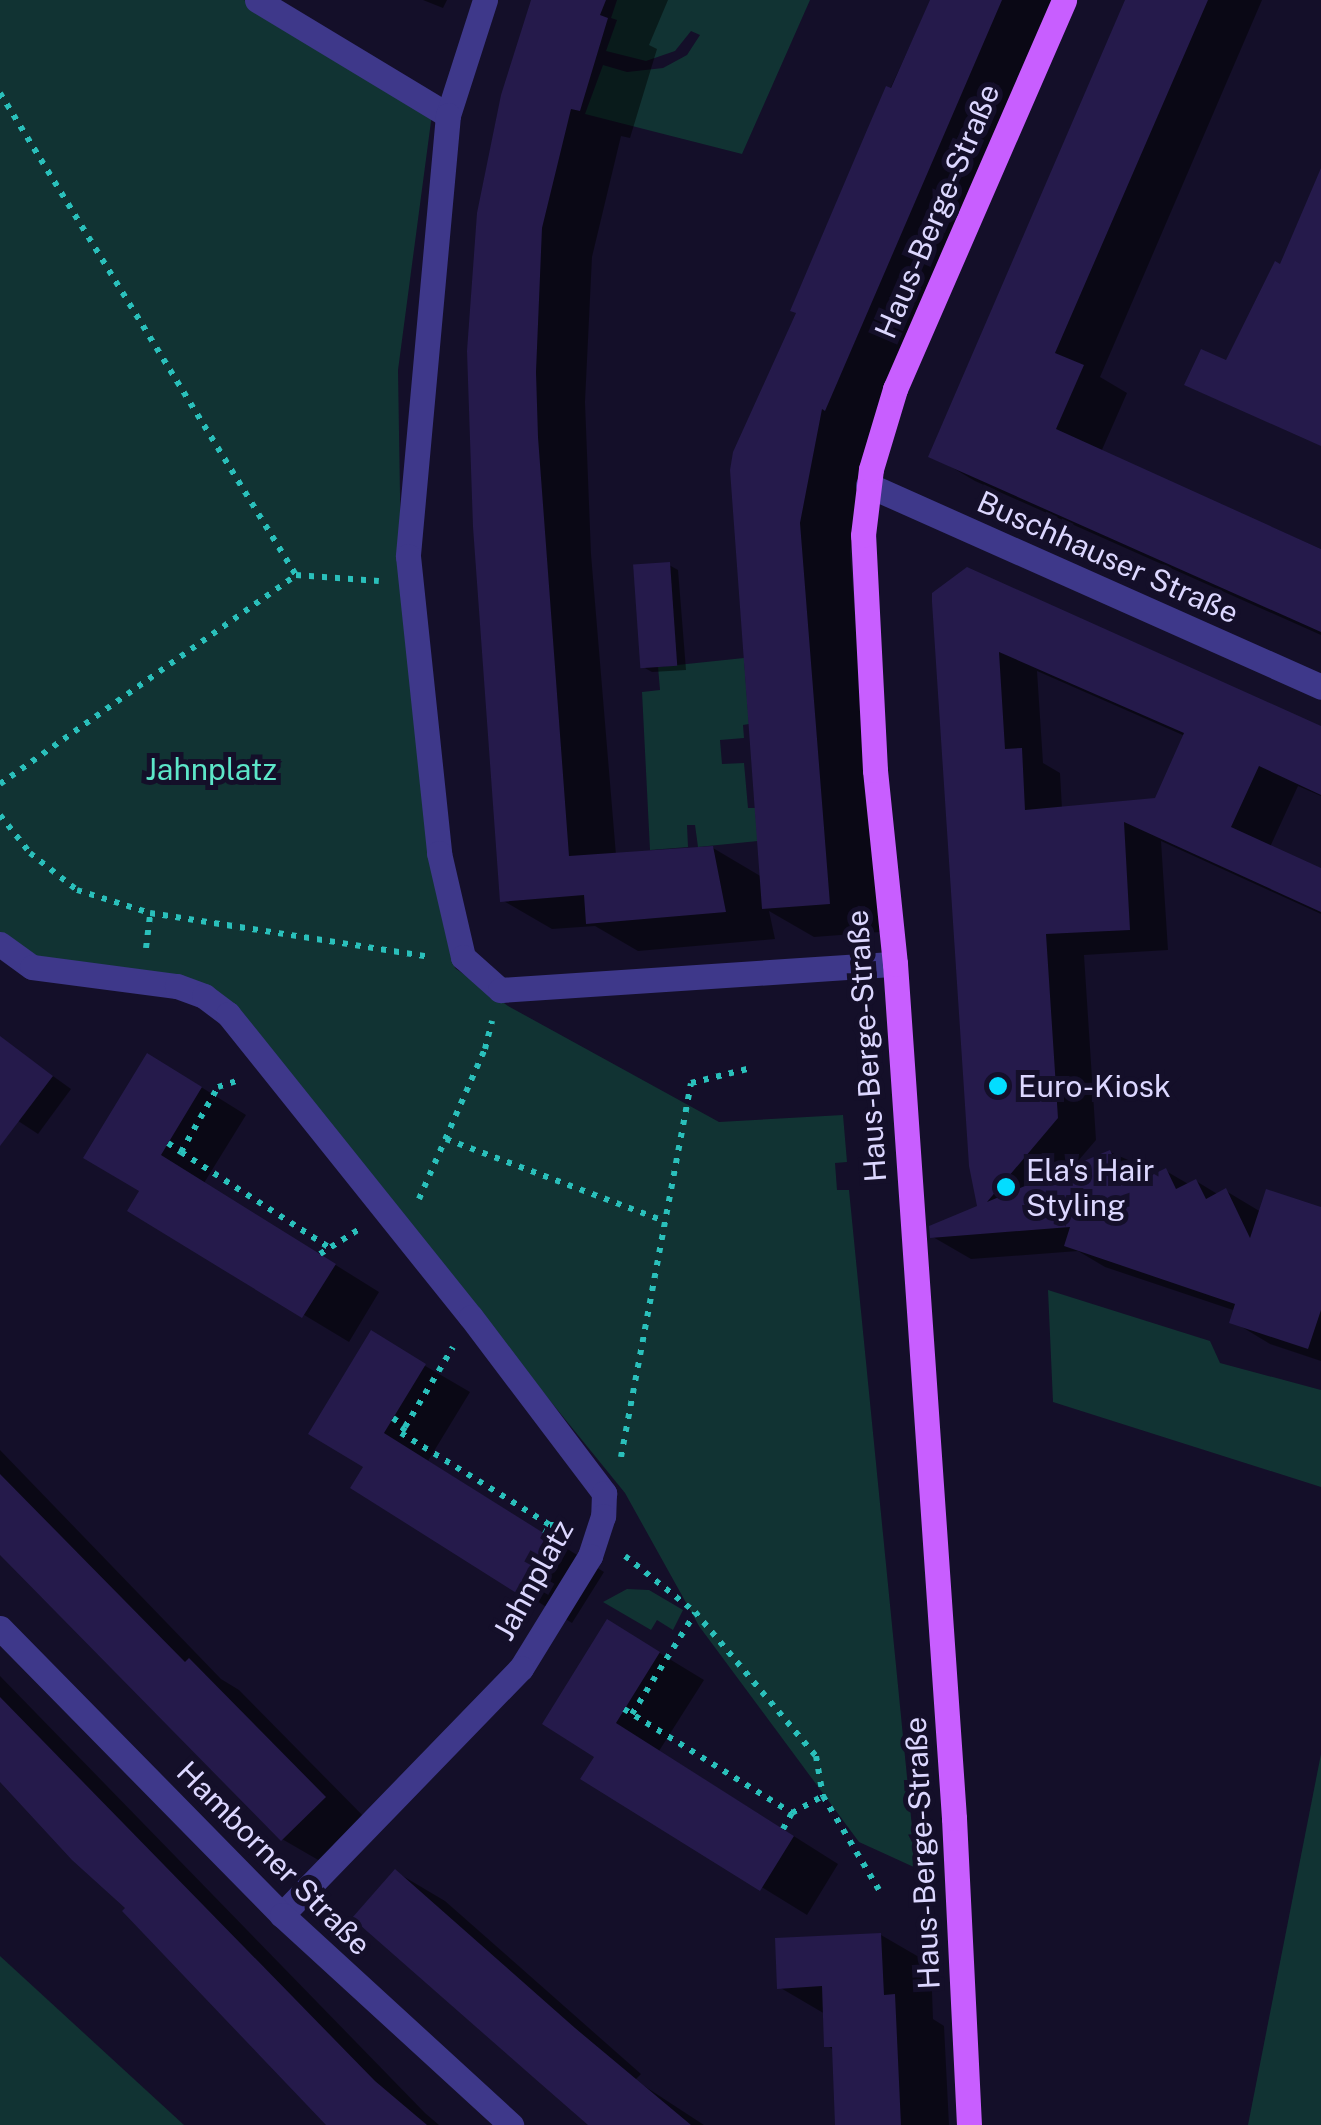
<!DOCTYPE html>
<meta charset="utf-8">
<style>
body{margin:0}
#map{position:relative;width:1321px;height:2125px;overflow:hidden;background:#140f29;font-family:"Public Sans",sans-serif}
div>[style]{position:absolute}
[style*='--x']{left:calc(var(--x)*1px);top:calc(var(--y)*1px);width:calc(var(--w)*1px);rotate:calc(var(--a)*1deg)}
.green>*{inset:0;background:#133}
.shadow>*{inset:0;background:#0007}
.building>*{inset:0;background:#251a4b;transform-origin:0 0}
.path>*{height:6px;margin-top:-3px;transform-origin:0;background:repeating-linear-gradient(90deg,#2ac0bb 0 5px,transparent 0 13px)}
.minor>*{height:25px;margin:-12.5px;padding:0 12.5px;transform-origin:12.5px;border-radius:12.5px;background:#3e388a}
.major>*{height:25px;margin:-12.5px;padding:0 12.5px;transform-origin:12.5px;border-radius:12.5px;background:#c85eff}
.dots>*{width:28px;height:28px;translate:-50% -50%;box-sizing:border-box;border:5px solid #140f29;border-radius:50%}
span{translate:-50% -50%;white-space:nowrap;text-align:center;line-height:1.15;-webkit-text-stroke:10px #140f29;paint-order:stroke}
.street-label{font-size:30px;color:#dcd7ff}
.park-label{font-size:30px;color:#5ce6c8}
.poi-label{font-size:30px;color:#dcd7ff}
.left{translate:0 -50%;text-align:left}
</style>
<div id="map">
<div class="green">
<div style="clip-path:polygon(0 0,244px 0,432px 114px,398px 370px,401px 556px,430px 845px,455px 968px,508px 1006px,719px 1122px,843px 1115px,847px 1162px,835px 1163px,837px 1190px,849px 1190px,916px 1868px,859px 1842px,699px 1626px,625px 1493px,232px 1009px,32px 960px,0 935px)"></div>
<div style="clip-path:polygon(617px 0,810px 0,742px 154px,585px 114px,603px 65px,627px 72px,663px 68px,687px 55px,700px 35px,691px 31px,675px 51px,646px 61px,606px 51px,617px 20px,611px 18px)"></div>
<div style="clip-path:polygon(744px 658px,749px 724px,743px 725px,744px 738px,720px 740px,722px 764px,744px 763px,748px 808px,755px 808px,758px 841px,698px 847px,695px 825px,687px 825px,688px 847px,650px 850px,642px 692px,660px 690px,658px 667px)"></div>
<div style="clip-path:polygon(1048px 1290px,1210px 1341px,1220px 1363px,1321px 1390px,1321px 1487px,1053px 1402px)"></div>
<div style="clip-path:polygon(627px 1589px,649px 1590px,683px 1610px,673px 1630px,657px 1620px,651px 1630px,603px 1602px)"></div>
<div style="clip-path:polygon(1321px 1754px,1321px 2125px,1248px 2125px)"></div>
<div style="clip-path:polygon(0 1956px,184px 2125px,0 2125px)"></div>
</div>
<div class="shadow">
<div style="clip-path:polygon(423px 0,447px 0,443px 8px)"></div>
<div style="clip-path:polygon(534px 0,668px 0,649px 45px,657px 49px,630px 138px,621px 136px,592px 257px,585px 402px,591px 554px,616px 855px,713px 848px,762px 877px,799px 313px,833px 213px,931px 0,1064px 0,871px 435px,850px 552px,880px 932px,814px 937px,769px 911px,775px 939px,638px 951px,595px 926px,552px 929px,502px 900px)"></div>
<div style="clip-path:polygon(1128px 0,1262px 0,1100px 377px,1127px 393px,1101px 452px,1321px 549px,1321px 635px,975px 481px,931px 455px)"></div>
<div style="clip-path:polygon(669px 565px,678px 570px,686px 670px,652px 672px,643px 667px)"></div>
<div style="clip-path:polygon(evenodd,934px 594px,1321px 729px,1321px 796px,1298px 786px,1270px 847px,1321px 870px,1321px 914px,1161px 841px,1168px 950px,1084px 955px,1096px 1140px,1072px 1168px,1110px 1152px,1160px 1174px,1166px 1171px,1190px 1185px,1196px 1181px,1219px 1195px,1226px 1191px,1261px 1212px,1321px 1212px,1321px 1361px,1270px 1344px,1232px 1321px,1236px 1311px,1105px 1267px,1078px 1251px,971px 1259px,933px 1237px,980px 1208px,934px 594px,1037px 671px,1185px 736px,1156px 800px,1062px 809px,1060px 773px,1043px 763px,1037px 671px)"></div>
<div style="clip-path:polygon(0 1038px,71px 1089px,38px 1134px,0 1109px)"></div>
<div style="clip-path:polygon(193px 1082px,246px 1115px,204px 1183px,379px 1292px,349px 1342px,130px 1210px)"></div>
<div style="clip-path:polygon(415px 1360px,470px 1392px,428px 1461px,604px 1572px,572px 1623px,354px 1487px)"></div>
<div style="clip-path:polygon(0 1450px,221px 1679px,239px 1690px,374px 1827px,332px 1868px,282px 1839px,0 1546px)"></div>
<div style="clip-path:polygon(653px 1649px,704px 1680px,659px 1751px,838px 1864px,807px 1915px,584px 1778px)"></div>
<div style="clip-path:polygon(0 1676px,425px 2113px,439px 2125px,335px 2125px,129px 1908px,0 1781px)"></div>
<div style="clip-path:polygon(396px 1872px,445px 1901px,641px 2074px,635px 2080px,704px 2125px,601px 2125px)"></div>
<div style="clip-path:polygon(881px 1935px,931px 1964px,933px 2019px,944px 2026px,949px 2125px,838px 2125px,834px 2050px,826px 2045px,825px 2014px,779px 1987px)"></div>
</div>
<div class="building">
<div style="clip-path:polygon(531px 0,606px 0,600px 15px,608px 18px,580px 111px,571px 109px,542px 228px,536px 372px,538px 437px,569px 856px,713px 846px,726px 912px,586px 924px,584px 895px,500px 902px,473px 527px,467px 351px,477px 213px,501px 95px)"></div>
<div style="clip-path:polygon(930px 0,1002px 0,825px 411px,822px 409px,800px 523px,830px 904px,762px 909px,730px 470px,733px 452px,796px 313px,790px 311px,867px 130px,886px 86px,891px 88px)"></div>
<div style="clip-path:polygon(1125px 0,1208px 0,1055px 353px,1084px 365px,1056px 429px,1321px 549px,1321px 632px,928px 457px)"></div>
<div style="clip-path:polygon(1321px 168px,1321px 446px,1184px 385px,1201px 349px,1226px 360px,1275px 261px,1280px 264px)"></div>
<div style="left:670px;top:562px;width:104px;height:37px;rotate:86deg"></div>
<div style="clip-path:polygon(evenodd,967px 567px,1321px 726px,1321px 795px,1259px 766px,1231px 827px,1321px 868px,1321px 912px,1124px 822px,1130px 930px,1046px 934px,1058px 1118px,987px 1202px,1110px 1150px,1118px 1167px,1137px 1159px,1146px 1178px,1166px 1168px,1176px 1189px,1196px 1179px,1206px 1199px,1226px 1188px,1250px 1238px,1266px 1189px,1321px 1207px,1321px 1310px,1308px 1349px,1229px 1323px,1235px 1304px,1064px 1246px,1070px 1227px,930px 1238px,929px 1226px,977px 1206px,969px 1166px,932px 602px,932px 593px,967px 567px,999px 652px,1184px 733px,1155px 798px,1025px 810px,1022px 748px,1005px 749px,999px 652px)"></div>
<div style="clip-path:polygon(0 1036px,53px 1076px,0 1146px)"></div>
<div style="clip-path:polygon(147px 1053px,202px 1087px,161px 1155px,336px 1264px,302px 1318px,127px 1211px,139px 1191px,83px 1158px)"></div>
<div style="clip-path:polygon(371px 1330px,426px 1364px,384px 1433px,561px 1544px,526px 1599px,350px 1488px,363px 1467px,308px 1434px)"></div>
<div style="clip-path:polygon(0 1474px,185px 1662px,189px 1658px,326px 1797px,281px 1841px,0 1555px)"></div>
<div style="clip-path:polygon(607px 1619px,660px 1652px,616px 1723px,794px 1836px,760px 1891px,580px 1779px,594px 1757px,542px 1724px)"></div>
<div style="clip-path:polygon(0 1697px,375px 2081px,427px 2125px,326px 2125px,122px 1911px,125px 1908px,72px 1860px,0 1782px)"></div>
<div style="clip-path:polygon(395px 1869px,575px 2028px,691px 2125px,588px 2125px,533px 2077px,352px 1918px)"></div>
<div style="clip-path:polygon(881px 1933px,884px 1995px,895px 1994px,901px 2125px,835px 2125px,832px 2047px,824px 2047px,822px 1986px,777px 1989px,775px 1938px)"></div>
</div>
<div class="path">
<div style="--x:0;--y:93;--w:566;--a:58.45"></div>
<div style="--x:296;--y:575;--w:83;--a:4.1"></div>
<div style="--x:0;--y:784;--w:362;--a:-35.2"></div>
<div style="--x:0;--y:815;--w:48;--a:51.7"></div>
<div style="--x:30;--y:853;--w:60;--a:38.2"></div>
<div style="--x:77;--y:890;--w:77;--a:17.5"></div>
<div style="--x:150;--y:913;--w:284;--a:8.9"></div>
<div style="--x:146;--y:948;--w:35;--a:-83"></div>
<div style="--x:446;--y:1139;--w:233;--a:20.6"></div>
<div style="--x:168;--y:1143;--w:16;--a:35"></div>
<div style="--x:181;--y:1152;--w:75;--a:-60.4"></div>
<div style="--x:218;--y:1087;--w:23;--a:-18"></div>
<div style="--x:181;--y:1152;--w:177;--a:32.8"></div>
<div style="--x:419;--y:1199;--w:164;--a:-66.3"></div>
<div style="--x:485;--y:1049;--w:29;--a:-76"></div>
<div style="--x:320;--y:1254;--w:49;--a:-32.4"></div>
<div style="--x:393;--y:1418;--w:15;--a:37"></div>
<div style="--x:405;--y:1427;--w:93;--a:-59"></div>
<div style="--x:405;--y:1427;--w:7;--a:124"></div>
<div style="--x:401;--y:1433;--w:175;--a:31.7"></div>
<div style="--x:550;--y:1525;--w:15;--a:0"></div>
<div style="--x:621;--y:1457;--w:380;--a:-79.4"></div>
<div style="--x:691;--y:1083;--w:62;--a:-14"></div>
<div style="--x:545;--y:1534;--w:10;--a:-61"></div>
<div style="--x:625;--y:1556;--w:90;--a:38.7"></div>
<div style="--x:695;--y:1612;--w:188;--a:50"></div>
<div style="--x:816;--y:1756;--w:41;--a:80.1"></div>
<div style="--x:823;--y:1796;--w:109;--a:59.2"></div>
<div style="--x:624;--y:1709;--w:198;--a:31.8"></div>
<div style="--x:792;--y:1813;--w:35;--a:-29"></div>
<div style="--x:632;--y:1714;--w:119;--a:-58"></div>
<div style="--x:783;--y:1829;--w:18;--a:-61"></div>
</div>
<div class="minor">
<div style="--x:257;--y:0;--w:223;--a:31.1"></div>
<div style="--x:485;--y:0;--w:121;--a:107.8"></div>
<div style="--x:448;--y:115;--w:443;--a:95.2"></div>
<div style="--x:408;--y:556;--w:299;--a:84"></div>
<div style="--x:439;--y:853;--w:107;--a:77"></div>
<div style="--x:463;--y:957;--w:50;--a:41.7"></div>
<div style="--x:500;--y:990;--w:396;--a:-3.8"></div>
<div style="--x:868;--y:485;--w:496;--a:24"></div>
<div style="--x:0;--y:944;--w:39;--a:36"></div>
<div style="--x:32;--y:967;--w:146;--a:7.5"></div>
<div style="--x:177;--y:986;--w:29;--a:20"></div>
<div style="--x:204;--y:996;--w:30;--a:37"></div>
<div style="--x:228;--y:1014;--w:388;--a:51.3"></div>
<div style="--x:471;--y:1317;--w:221;--a:52.9"></div>
<div style="--x:604;--y:1493;--w:23;--a:92"></div>
<div style="--x:603;--y:1516;--w:42;--a:108"></div>
<div style="--x:590;--y:1556;--w:132;--a:121.6"></div>
<div style="--x:521;--y:1668;--w:344;--a:134.1"></div>
<div style="--x:0;--y:1628;--w:402;--a:45.5"></div>
<div style="--x:282;--y:1915;--w:311;--a:42.5"></div>
</div>
<div class="major">
<div style="--x:969;--y:2125;--w:307;--a:-92.8"></div>
<div style="--x:954;--y:1818;--w:856;--a:-93.95"></div>
<div style="--x:895;--y:964;--w:195;--a:-95.9"></div>
<div style="--x:875;--y:770;--w:235;--a:-92.9"></div>
<div style="--x:863;--y:535;--w:66;--a:-83.1"></div>
<div style="--x:871;--y:469;--w:84;--a:-73.3"></div>
<div style="--x:895;--y:389;--w:424;--a:-66.5"></div>
</div>
<div class="dots">
<div style="left:998px;top:1086px;background:#03ddff"></div>
<div style="left:1006px;top:1187px;background:#03ddff"></div>
</div>
<div class="street-label">
<span style="left:937px;top:211px;rotate:-67deg">Haus-Berge-Straße</span>
<span style="left:1108px;top:557px;rotate:24deg">Buschhauser Straße</span>
<span style="left:866px;top:1046px;rotate:-94deg">Haus-Berge-Straße</span>
<span style="left:533px;top:1580px;rotate:-61deg">Jahnplatz</span>
<span style="left:922px;top:1853px;rotate:-93deg">Haus-Berge-Straße</span>
<span style="left:274px;top:1858px;rotate:45deg">Hamborner Straße</span>
</div>
<div class="park-label">
<span style="left:211px;top:769px">Jahnplatz</span>
</div>
<div class="poi-label">
<span class="left" style="left:1018px;top:1086px">Euro-Kiosk</span>
<span class="left" style="left:1026px;top:1187px">Ela's Hair<br>Styling</span>
</div>
</div>
